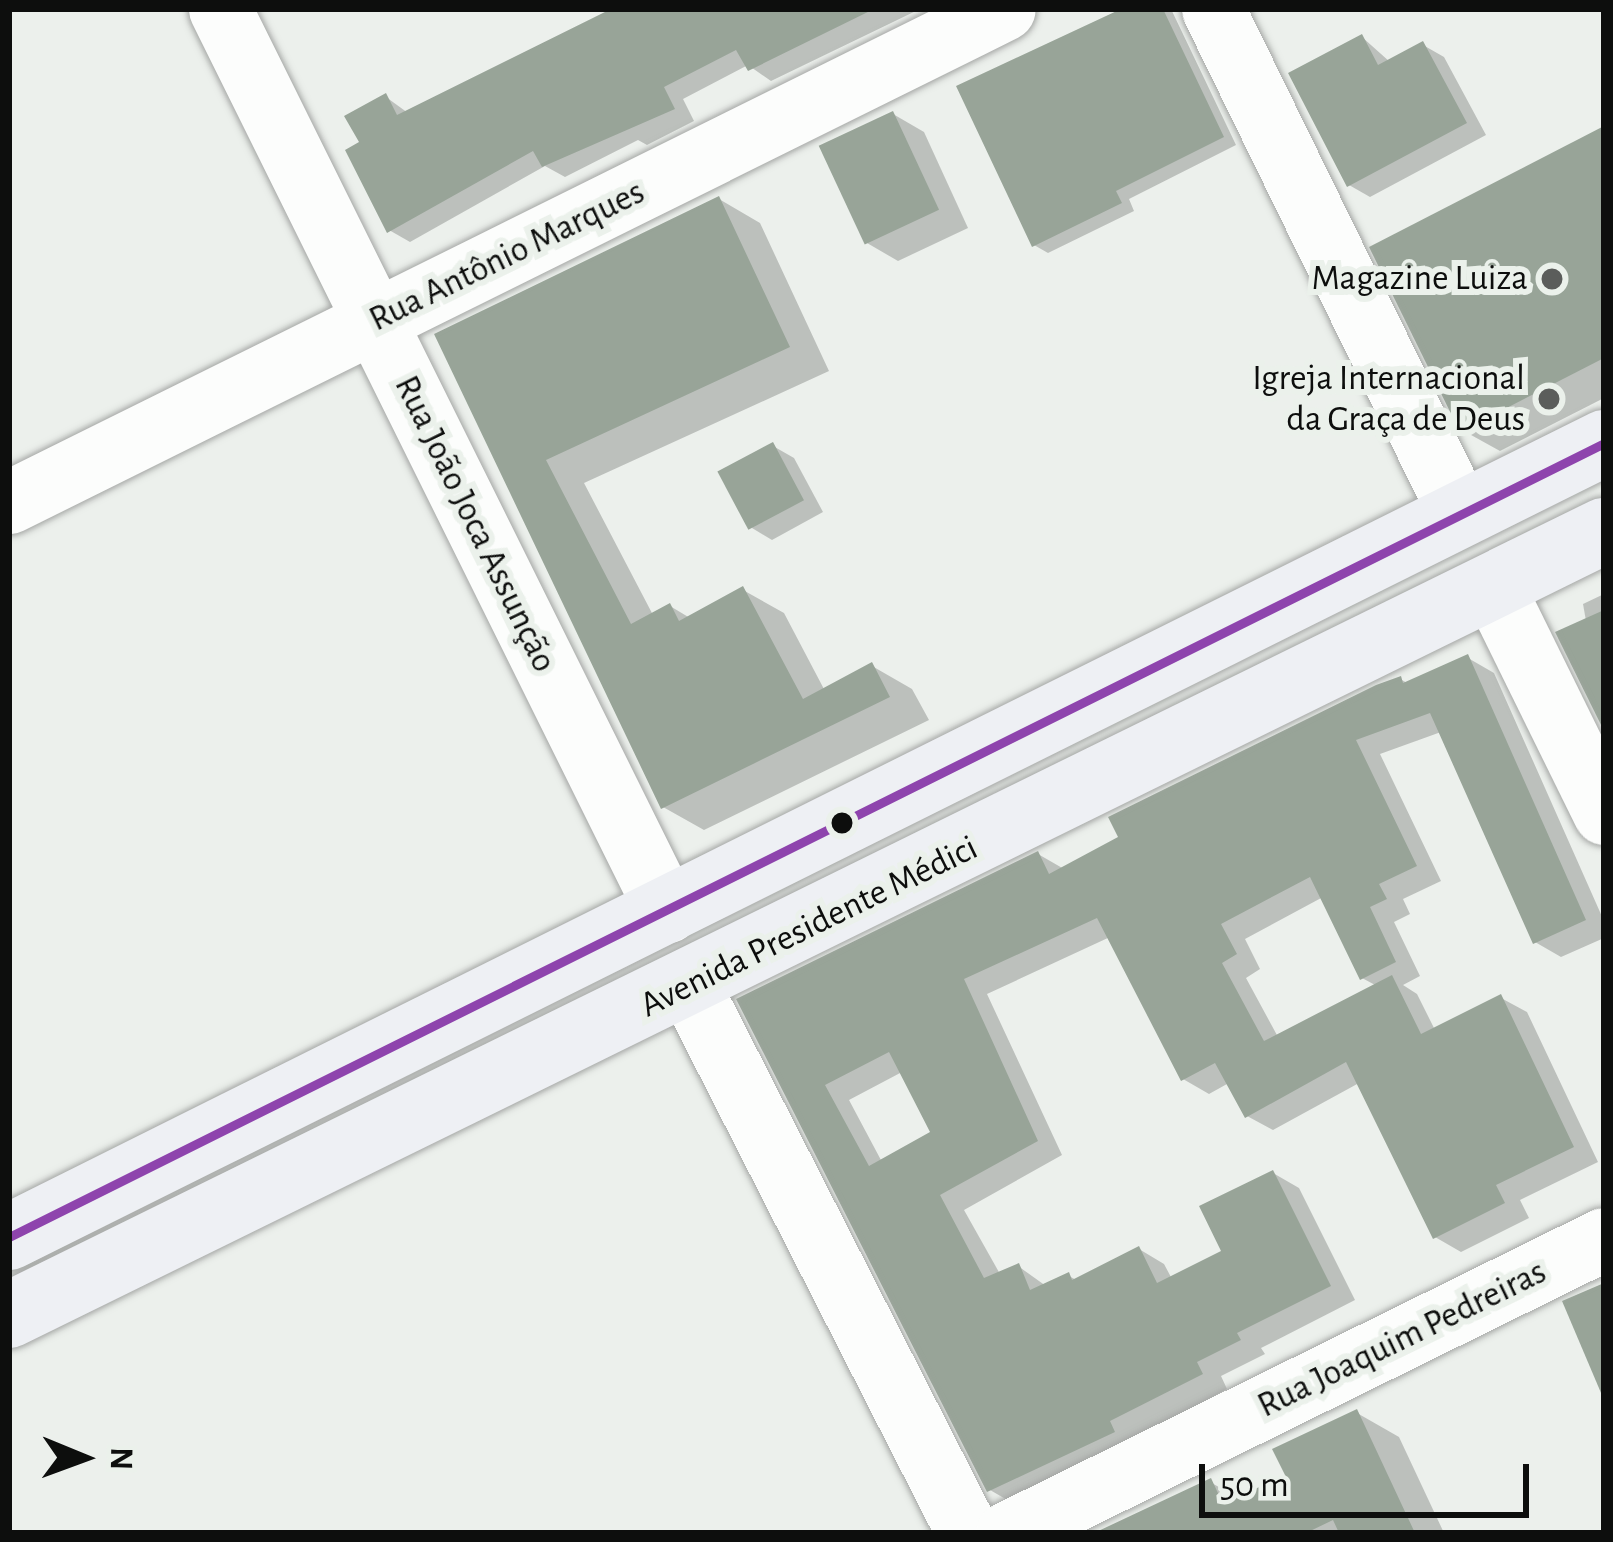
<!DOCTYPE html>
<meta charset="utf-8">
<style>
body{margin:0}
#map{position:relative;width:1613px;height:1542px;overflow:hidden;background:#ecf0ec;font-family:"Alegreya Sans",sans-serif}
div>[style]{position:absolute}
[style*='--x']{left:calc(var(--x)*1px);top:calc(var(--y)*1px);width:calc(var(--w)*1px);rotate:calc(var(--a)*1deg)}
.shadow>*{inset:0;background:#0003}
.building>*{inset:0;background:#98a498;transform-origin:0 0}
.roads{filter:drop-shadow(0 0 3px #a5a7a5) drop-shadow(0 0 3px #a5a7a5)}
.minor>*{height:63px;margin:-31.5px;padding:0 31.5px;transform-origin:31.5px;border-radius:31.5px;background:#fcfdfc}
.major>*{height:66px;margin:-33px;padding:0 33px;transform-origin:33px;border-radius:33px;background:#eef0f4}
.bus-1>*{height:9px;margin:-4.5px;padding:0 4.5px;transform-origin:4.5px;border-radius:4.5px;background:#8e44ad}
.dots>*{width:33px;height:33px;translate:-50% -50%;box-sizing:border-box;border:6px solid #ebf1eb;border-radius:50%}
span{translate:-50% -50%;white-space:nowrap;text-align:center;line-height:1.15;-webkit-text-stroke:12px #ebf1eb;paint-order:stroke}
.street-label{font-size:36px;color:#0d0e0d}
.poi-label{font-size:36px;color:#0d0e0d}
.right{translate:-100% -50%;text-align:right}
.frame{position:absolute;inset:0;border:12px solid #0d0e0d;pointer-events:none}
.north{position:absolute;left:24px;top:1398px;width:120px;height:120px;-webkit-text-stroke:9px #ebf1eb;paint-order:stroke;rotate:91deg;font-size:33px;font-weight:700;line-height:48px;text-align:center;color:#0d0e0d}
.north::after{content:'';display:block;margin:auto;width:42px;height:54px;background:#0d0e0d;clip-path:polygon(50% 0,100% 100%,50% 72%,0 100%)}
.scale{position:absolute;left:1199px;top:1464px;width:330px;height:54px;box-sizing:border-box;border:6px solid #0d0e0d;border-top:0;padding-left:15px;font-size:36px;line-height:42px;white-space:nowrap;color:#0d0e0d;-webkit-text-stroke:9px #ebf1eb;paint-order:stroke}
</style>
<div id="map">
<div class="shadow">
<div style="clip-path:polygon(617px 9px,920px 9px,771px 81px,748px 65px,683px 99px,694px 121px,647px 145px,638px 140px,565px 177px,545px 166px,410px 242px,389px 230px,363px 143px,386px 97px,408px 113px)"></div>
<div style="clip-path:polygon(1127px 9px,1171px 9px,1236px 145px,1129px 199px,1134px 211px,1048px 253px,1034px 245px)"></div>
<div style="clip-path:polygon(1362px 37px,1390px 62px,1423px 45px,1444px 57px,1486px 135px,1370px 197px,1349px 185px)"></div>
<div style="clip-path:polygon(893px 114px,924px 132px,968px 228px,898px 261px,867px 243px)"></div>
<div style="clip-path:polygon(1604px 130px,1604px 398px,1500px 451px,1462px 430px)"></div>
<div style="clip-path:polygon(719px 199px,760px 223px,829px 371px,584px 483px,653px 615px,670px 606px,690px 618px,743px 590px,784px 613px,825px 691px,872px 666px,912px 689px,929px 720px,704px 830px,663px 807px,438px 336px)"></div>
<div style="clip-path:polygon(773px 446px,794px 458px,823px 512px,772px 540px,752px 528px)"></div>
<div style="clip-path:polygon(1604px 594px,1604px 722px,1583px 604px)"></div>
<div style="clip-path:polygon(evenodd,1468px 658px,1494px 673px,1604px 921px,1604px 938px,1561px 957px,1535px 942px,1441px 732px,1380px 754px,1441px 881px,1403px 899px,1410px 914px,1394px 922px,1420px 976px,1403px 985px,1417px 994px,1435px 1030px,1501px 998px,1527px 1012px,1598px 1162px,1520px 1200px,1529px 1218px,1461px 1252px,1435px 1237px,1359px 1083px,1273px 1130px,1247px 1116px,1227px 1084px,1209px 1094px,1183px 1079px,1110px 937px,987px 994px,1062px 1155px,964px 1210px,1000px 1274px,1018px 1266px,1046px 1286px,1069px 1276px,1078px 1281px,1139px 1249px,1164px 1264px,1172px 1279px,1225px 1252px,1273px 1173px,1299px 1188px,1355px 1300px,1261px 1348px,1265px 1354px,1221px 1376px,1227px 1389px,1016px 1505px,990px 1490px,740px 1001px,1038px 854px,1064px 869px,1400px 679px,1409px 684px,1468px 658px,1323px 897px,1362px 978px,1377px 986px,1278px 1037px,1246px 978px,1260px 969px,1245px 939px,1323px 897px,1468px 658px,902px 1072px,934px 1133px,882px 1162px,849px 1100px,902px 1072px)"></div>
<div style="clip-path:polygon(1357px 1413px,1399px 1437px,1444px 1533px,1100px 1533px,1210px 1482px,1240px 1499px,1289px 1476px)"></div>
</div>
<div class="building">
<div style="clip-path:polygon(611px 9px,874px 9px,748px 71px,736px 50px,664px 87px,675px 109px,542px 167px,533px 151px,387px 233px,345px 150px,359px 142px,344px 116px,386px 93px,397px 115px)"></div>
<div style="clip-path:polygon(1121px 9px,1163px 9px,1224px 137px,1116px 191px,1122px 203px,1032px 247px,956px 86px)"></div>
<div style="clip-path:polygon(1362px 34px,1378px 65px,1423px 41px,1467px 123px,1347px 187px,1288px 73px)"></div>
<div style="left:893px;top:111px;width:109px;height:82px;rotate:65deg"></div>
<div style="clip-path:polygon(1604px 126px,1604px 358px,1460px 432px,1369px 247px)"></div>
<div style="clip-path:polygon(719px 196px,790px 347px,546px 460px,631px 624px,670px 603px,679px 621px,743px 586px,803px 699px,872px 662px,890px 697px,661px 809px,434px 334px)"></div>
<div style="left:773px;top:442px;width:66px;height:63px;rotate:62deg"></div>
<div style="clip-path:polygon(1604px 610px,1604px 731px,1555px 632px)"></div>
<div style="clip-path:polygon(evenodd,1468px 654px,1586px 920px,1533px 944px,1430px 713px,1356px 740px,1417px 866px,1379px 884px,1387px 899px,1370px 907px,1396px 962px,1360px 980px,1310px 877px,1221px 924px,1237px 954px,1222px 963px,1264px 1041px,1392px 975px,1421px 1034px,1501px 994px,1574px 1147px,1496px 1185px,1505px 1203px,1433px 1239px,1346px 1062px,1245px 1118px,1215px 1063px,1181px 1081px,1097px 918px,964px 979px,1038px 1141px,940px 1195px,984px 1278px,1019px 1263px,1030px 1290px,1069px 1272px,1072px 1280px,1139px 1246px,1157px 1283px,1221px 1251px,1199px 1206px,1273px 1170px,1331px 1286px,1237px 1333px,1241px 1340px,1197px 1362px,1203px 1374px,1110px 1421px,1115px 1432px,987px 1492px,736px 999px,1038px 851px,1049px 874px,1118px 837px,1108px 817px,1376px 685px,1401px 676px,1403px 683px,1468px 654px,889px 1052px,930px 1132px,869px 1166px,825px 1085px,889px 1052px)"></div>
<div style="clip-path:polygon(1604px 1283px,1604px 1400px,1562px 1301px)"></div>
<div style="clip-path:polygon(1357px 1409px,1415px 1533px,1339px 1533px,1333px 1520px,1306px 1533px,1094px 1533px,1211px 1478px,1223px 1504px,1285px 1475px,1272px 1449px)"></div>
</div>
<div class="roads">
<div class="minor">
<div style="--x:220;--y:9;--w:1007;--a:63.64"></div>
<div style="--x:1213;--y:9;--w:562;--a:63.94"></div>
<div style="--x:9;--y:502;--w:1110;--a:-26.36"></div>
<div style="--x:1493;--y:587;--w:252;--a:63.8"></div>
<div style="--x:689;--y:986;--w:614;--a:62.98"></div>
<div style="--x:1007;--y:1533;--w:665;--a:-26.22"></div>
</div>
<div class="major">
<div style="--x:9;--y:1237;--w:1782;--a:-26.46"></div>
<div style="--x:9;--y:1315;--w:1777;--a:-26.18"></div>
</div>
</div>
<div class="bus-1">
<div style="--x:9;--y:1237;--w:1782;--a:-26.46"></div>
</div>
<div class="dots">
<div style="left:1552px;top:279px;background:#5b5d5b"></div>
<div style="left:1549px;top:399px;background:#5b5d5b"></div>
<div style="left:842px;top:823px;background:#0d0e0d"></div>
</div>
<div class="street-label">
<span style="left:507px;top:256px;rotate:-26deg">Rua Antônio Marques</span>
<span style="left:475px;top:524px;rotate:64deg">Rua João Joca Assunção</span>
<span style="left:809px;top:927px;rotate:-26deg">Avenida Presidente Médici</span>
<span style="left:1402px;top:1339px;rotate:-26deg">Rua Joaquim Pedreiras</span>
</div>
<div class="poi-label">
<span class="right" style="left:1528px;top:279px">Magazine Luiza</span>
<span class="right" style="left:1525px;top:399px">Igreja Internacional<br>da Graça de Deus</span>
</div>
<div class="frame"></div>
<div class="north">N</div>
<div class="scale">50 m</div>
</div>
